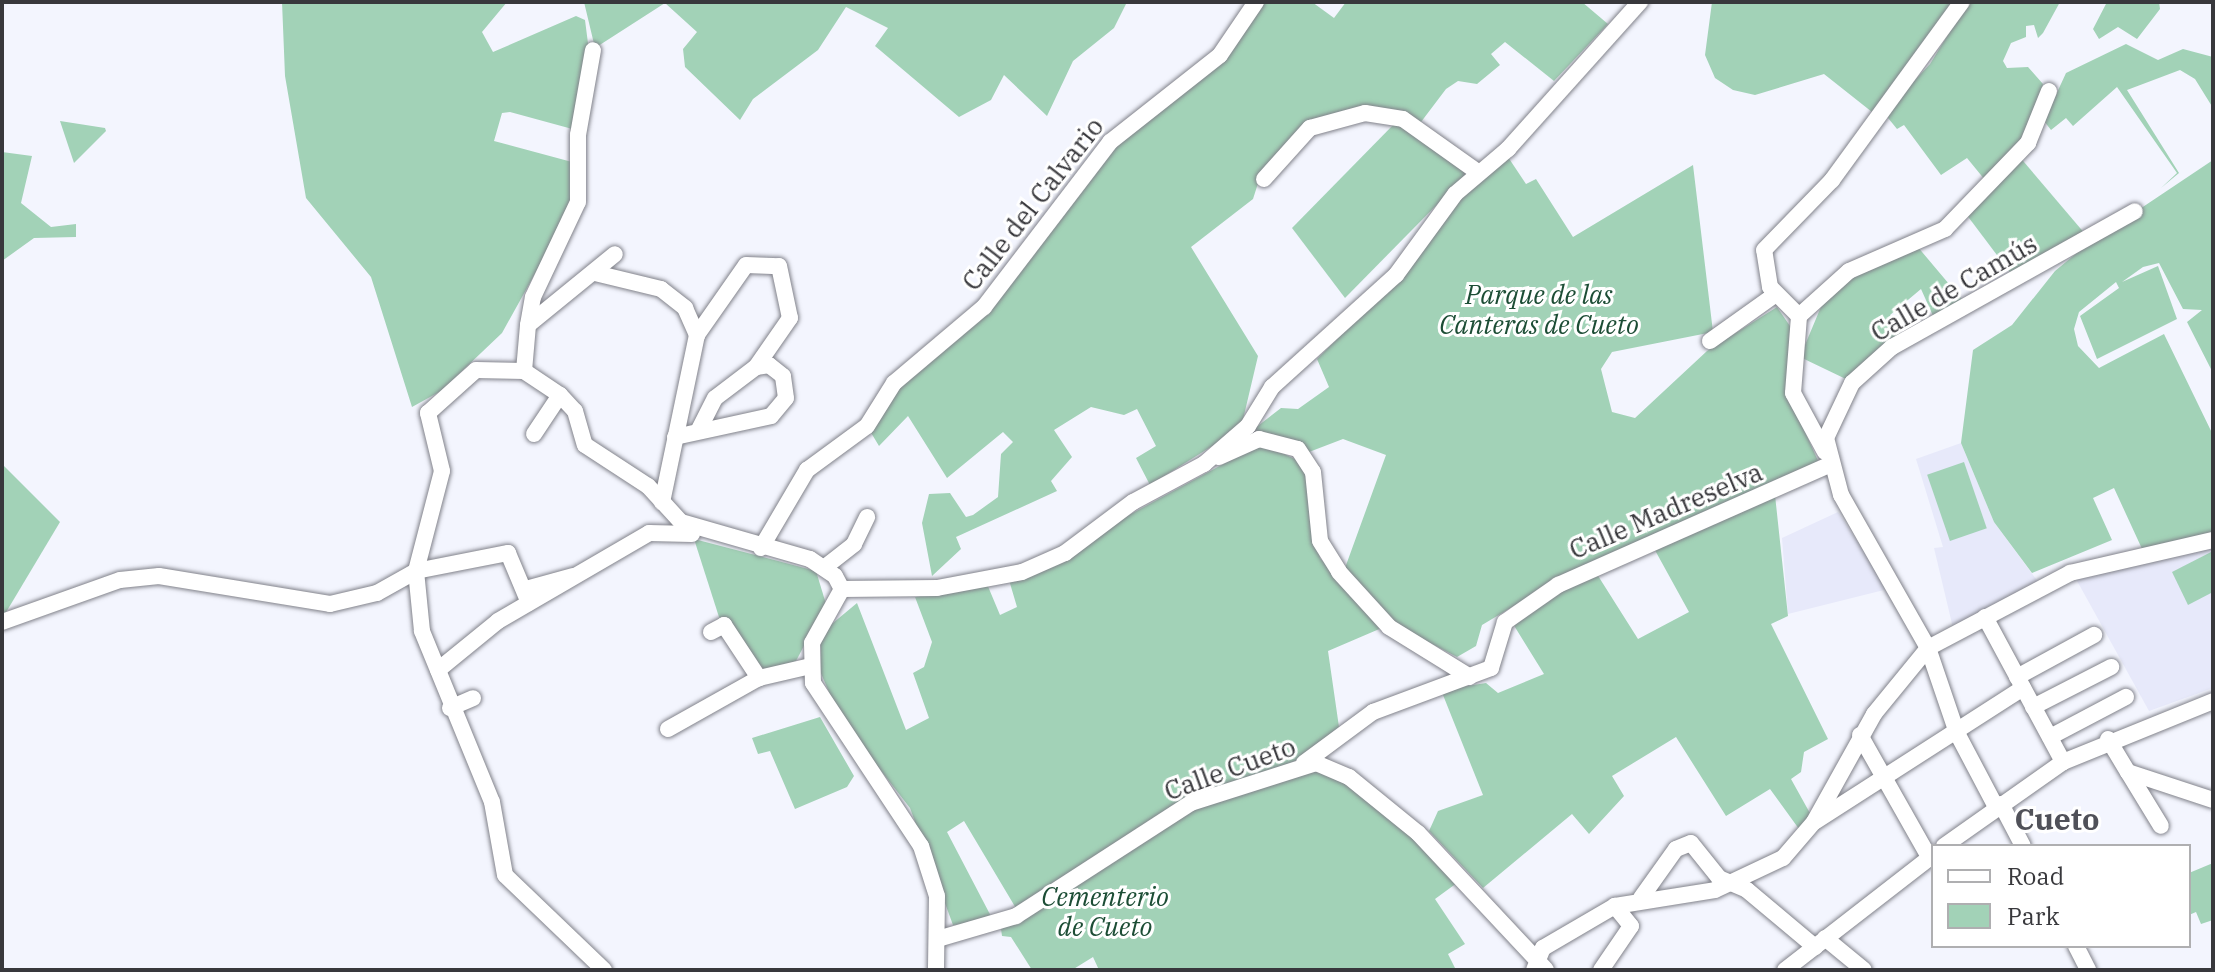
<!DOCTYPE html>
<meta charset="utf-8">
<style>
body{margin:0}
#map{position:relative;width:2215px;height:972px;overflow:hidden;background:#f3f5fe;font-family:"IBM Plex Serif",serif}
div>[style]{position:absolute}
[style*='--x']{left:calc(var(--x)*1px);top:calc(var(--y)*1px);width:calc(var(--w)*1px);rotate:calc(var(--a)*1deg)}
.built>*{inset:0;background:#e7e9fa}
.green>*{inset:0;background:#a2d2b7;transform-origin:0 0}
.roads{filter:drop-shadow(0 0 2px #81828a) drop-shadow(0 0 2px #81828a)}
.minor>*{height:16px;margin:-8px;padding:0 8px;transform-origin:8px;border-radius:8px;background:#fff}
span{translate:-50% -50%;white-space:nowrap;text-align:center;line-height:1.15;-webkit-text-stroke:6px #fff;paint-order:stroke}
.street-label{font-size:26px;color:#38383c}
.park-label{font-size:26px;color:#1c4d35;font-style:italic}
.quarter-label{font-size:30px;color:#505159;font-weight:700}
.frame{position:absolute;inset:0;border:4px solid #38383c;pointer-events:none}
.legend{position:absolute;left:1931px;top:844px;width:260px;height:104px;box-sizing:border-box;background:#fff;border:2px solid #afafb1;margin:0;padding:10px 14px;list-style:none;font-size:24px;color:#38383c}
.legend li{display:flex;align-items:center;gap:16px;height:40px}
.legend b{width:40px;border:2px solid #afafb1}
</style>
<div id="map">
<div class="built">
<div style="clip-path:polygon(1961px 443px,1994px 522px,2039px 583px,1953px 628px,1934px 548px,1943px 547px,1916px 459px)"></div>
<div style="clip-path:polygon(1838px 512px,1888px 589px,1788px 614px,1782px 538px)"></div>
<div style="clip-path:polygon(2213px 544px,2213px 688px,2149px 711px,2076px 579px)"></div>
</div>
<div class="green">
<div style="clip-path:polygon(282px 2px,507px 2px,482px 32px,493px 52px,576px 16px,585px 20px,590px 59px,576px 130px,510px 112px,502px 113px,494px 141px,572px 162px,572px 207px,502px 333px,441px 391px,412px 407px,371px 277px,306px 198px,285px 76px)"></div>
<div style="clip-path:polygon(584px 2px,1127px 2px,1114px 28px,1073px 61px,1047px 116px,1004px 75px,991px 100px,959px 117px,875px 46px,888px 28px,846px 7px,818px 50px,753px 99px,740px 120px,685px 67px,683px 49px,697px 32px,665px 3px,595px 48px)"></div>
<div style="clip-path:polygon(1259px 2px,1312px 2px,1334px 18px,1346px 2px,1582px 2px,1608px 24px,1554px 81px,1505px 42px,1491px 54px,1500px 65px,1477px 84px,1458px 81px,1446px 89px,1421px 122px,1330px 115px,1261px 174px,1253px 199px,1191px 247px,1258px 356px,1241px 428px,1150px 485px,1136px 458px,1156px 446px,1137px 409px,1124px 415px,1091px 407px,1054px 430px,1072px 457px,1051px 481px,1057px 491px,956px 537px,961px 549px,932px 576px,922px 523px,929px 494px,950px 493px,966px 517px,973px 515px,998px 497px,1001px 454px,1013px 442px,1003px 432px,947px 478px,908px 416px,879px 446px,870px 431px,893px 393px,935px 354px,1109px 149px,1167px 107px)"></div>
<div style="clip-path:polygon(1712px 2px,1953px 2px,1872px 112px,1824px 74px,1755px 95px,1733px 90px,1715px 78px,1705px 55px)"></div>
<div style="clip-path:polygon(1968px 2px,2060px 2px,2043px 33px,2038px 38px,2034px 25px,2026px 26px,2026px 37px,2011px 43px,2003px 61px,2007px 68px,2028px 67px,2043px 84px,2031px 132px,1985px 180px,1967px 158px,1941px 175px,1904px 125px,1897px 129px,1884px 113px,1930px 64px)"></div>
<div style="clip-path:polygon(2107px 2px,2159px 2px,2160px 9px,2137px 39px,2118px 27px,2099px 39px,2093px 29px)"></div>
<div style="clip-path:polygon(2126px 44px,2158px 60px,2183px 49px,2213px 57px,2213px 108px,2195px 79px,2180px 70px,2127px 90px,2179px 173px,2161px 188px,2177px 173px,2117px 87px,2073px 126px,2066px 118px,2051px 130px,2044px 121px,2066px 73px)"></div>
<div style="clip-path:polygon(60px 121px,105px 128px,106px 131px,74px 163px)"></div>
<div style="clip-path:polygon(1397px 121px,1471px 170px,1345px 298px,1292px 228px)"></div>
<div style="clip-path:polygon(2px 152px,32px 156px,21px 203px,51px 227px,76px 224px,76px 237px,34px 238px,2px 261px)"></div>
<div style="clip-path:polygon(2018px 155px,2086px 235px,2012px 275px,1966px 214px)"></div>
<div style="clip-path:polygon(1508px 157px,1526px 184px,1536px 179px,1573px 237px,1693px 165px,1713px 332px,1612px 352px,1601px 369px,1612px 412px,1635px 418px,1707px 351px,1777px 307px,1790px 326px,1789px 396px,1819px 463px,1564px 576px,1482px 625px,1476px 646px,1457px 657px,1392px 623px,1345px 568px,1386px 455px,1343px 439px,1309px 452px,1273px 434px,1228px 449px,1281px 408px,1298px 409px,1329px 387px,1317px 359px,1389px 287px,1448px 209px)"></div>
<div style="clip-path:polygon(2213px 160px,2213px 373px,2187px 322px,2202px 310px,2183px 309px,2159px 263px,2143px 267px,2122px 282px,2158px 266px,2177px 319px,2097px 359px,2080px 316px,2119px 288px,2116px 282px,2079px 312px,2074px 329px,2078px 346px,2099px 368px,2164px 334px,2213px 435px,2213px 536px,2143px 551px,2114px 488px,2093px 498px,2112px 540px,2032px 573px,1994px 522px,1961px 443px,1973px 350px,2012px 325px,2055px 271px,2089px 243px)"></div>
<div style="clip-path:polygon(1917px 246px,1965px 303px,1934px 318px,1921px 289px,1890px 315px,1901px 334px,1850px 381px,1800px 357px,1828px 290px)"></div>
<div style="clip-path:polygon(1262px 443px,1305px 464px,1320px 558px,1384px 627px,1328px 651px,1339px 727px,1295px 761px,1152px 821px,1017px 910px,964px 821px,947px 832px,994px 922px,953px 925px,910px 808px,840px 718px,820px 671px,821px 633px,857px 603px,906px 730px,929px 718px,913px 673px,924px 667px,932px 642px,915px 597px,987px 584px,1000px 615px,1017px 607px,1009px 580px)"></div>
<div style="left:1964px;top:462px;width:70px;height:39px;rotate:71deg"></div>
<div style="clip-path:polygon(2px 464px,60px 522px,2px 619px)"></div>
<div style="clip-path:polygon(1775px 495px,1788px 616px,1771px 624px,1828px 739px,1804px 752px,1801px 772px,1791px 779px,1811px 815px,1799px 829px,1770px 789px,1726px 816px,1676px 737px,1612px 776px,1624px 796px,1589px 834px,1572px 814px,1483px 888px,1429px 831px,1438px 811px,1483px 795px,1441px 690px,1486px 683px,1498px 693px,1544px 674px,1510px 619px,1595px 571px,1638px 639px,1689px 612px,1651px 543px)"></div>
<div style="clip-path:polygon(694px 539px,816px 571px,826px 604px,796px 661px,760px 673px,719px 617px)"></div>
<div style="clip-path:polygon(2213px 551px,2213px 592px,2188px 605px,2172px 572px)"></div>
<div style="clip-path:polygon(820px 717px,854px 776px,847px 787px,795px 809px,770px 751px,758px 754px,752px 738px)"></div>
<div style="clip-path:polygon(1313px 768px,1338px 774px,1461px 880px,1435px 899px,1465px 944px,1448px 954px,1456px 970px,1099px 970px,1093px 957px,1072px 970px,1032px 970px,1011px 937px,1002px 936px,1001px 929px,1187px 812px)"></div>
<div style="clip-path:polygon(2213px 863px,2213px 920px,2201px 924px,2196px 912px,2189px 915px,2189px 873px)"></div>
</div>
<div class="roads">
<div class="minor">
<div style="--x:1264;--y:179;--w:69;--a:-48"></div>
<div style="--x:1310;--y:128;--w:57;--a:-15.3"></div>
<div style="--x:1365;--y:113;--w:38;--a:9"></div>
<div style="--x:1403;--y:119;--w:93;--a:35.4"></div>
<div style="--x:595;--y:273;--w:68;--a:13.6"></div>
<div style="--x:661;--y:289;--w:31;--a:38"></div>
<div style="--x:685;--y:308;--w:30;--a:66"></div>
<div style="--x:697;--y:335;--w:171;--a:101.8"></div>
<div style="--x:1799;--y:316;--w:67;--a:-42"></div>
<div style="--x:1849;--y:271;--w:105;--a:-23.6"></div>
<div style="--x:1945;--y:229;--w:120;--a:-46"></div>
<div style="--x:2028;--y:143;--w:56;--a:-68"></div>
<div style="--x:528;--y:325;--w:28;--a:-80"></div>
<div style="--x:533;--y:297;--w:105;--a:-64.7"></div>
<div style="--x:578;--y:202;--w:67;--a:-90"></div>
<div style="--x:578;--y:135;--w:86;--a:-80"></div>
<div style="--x:697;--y:335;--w:85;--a:-55"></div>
<div style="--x:746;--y:265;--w:33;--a:2"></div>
<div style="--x:779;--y:266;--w:53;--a:78.1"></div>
<div style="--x:790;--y:318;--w:60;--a:124.8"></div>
<div style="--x:1710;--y:341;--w:81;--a:-35.5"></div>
<div style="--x:524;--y:371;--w:46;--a:-85"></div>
<div style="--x:528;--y:325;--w:112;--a:-39.2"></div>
<div style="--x:534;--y:434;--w:47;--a:-56.3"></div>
<div style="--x:675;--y:437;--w:98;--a:-12.3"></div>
<div style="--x:771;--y:416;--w:23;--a:-50"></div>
<div style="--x:786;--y:398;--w:22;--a:-98"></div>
<div style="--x:783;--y:376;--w:18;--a:-142"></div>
<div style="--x:769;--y:365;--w:13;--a:171"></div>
<div style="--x:756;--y:367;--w:51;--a:142.9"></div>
<div style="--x:715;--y:398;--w:36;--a:117"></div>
<div style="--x:1825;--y:452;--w:67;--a:-118.5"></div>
<div style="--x:1793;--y:393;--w:77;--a:-85.5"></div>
<div style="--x:1799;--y:316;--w:41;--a:-135"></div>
<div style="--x:1770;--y:287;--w:37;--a:-99"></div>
<div style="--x:1764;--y:250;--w:98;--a:-45.8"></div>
<div style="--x:1832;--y:180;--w:220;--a:-53.9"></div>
<div style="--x:1219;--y:457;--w:44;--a:-24.2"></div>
<div style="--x:1259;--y:439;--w:40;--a:14.4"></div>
<div style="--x:1298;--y:449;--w:27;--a:57"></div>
<div style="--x:1313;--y:472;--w:69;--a:84.2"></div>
<div style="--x:1320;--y:541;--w:36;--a:58"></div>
<div style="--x:1339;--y:572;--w:74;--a:47.7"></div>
<div style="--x:1389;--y:627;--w:95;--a:31.7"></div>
<div style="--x:761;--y:548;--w:91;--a:-59.5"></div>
<div style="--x:807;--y:470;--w:74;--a:-36.3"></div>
<div style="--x:867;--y:426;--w:51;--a:-57.9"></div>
<div style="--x:894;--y:383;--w:118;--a:-40.2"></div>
<div style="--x:984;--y:307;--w:208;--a:-52.6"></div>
<div style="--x:1110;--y:142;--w:140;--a:-38.3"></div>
<div style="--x:1220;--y:55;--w:64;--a:-55.8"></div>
<div style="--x:825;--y:567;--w:37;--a:-38"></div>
<div style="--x:854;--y:544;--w:30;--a:-64"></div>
<div style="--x:526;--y:589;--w:49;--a:-15.5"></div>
<div style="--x:842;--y:589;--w:95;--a:-0.6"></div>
<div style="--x:937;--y:588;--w:86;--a:-10.7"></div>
<div style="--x:1022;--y:572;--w:47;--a:-23.8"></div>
<div style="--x:1065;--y:553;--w:85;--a:-36.9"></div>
<div style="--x:1133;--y:502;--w:81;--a:-28.2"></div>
<div style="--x:1204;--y:464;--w:58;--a:-40.8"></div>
<div style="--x:1248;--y:426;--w:46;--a:-58.4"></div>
<div style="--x:1272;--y:387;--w:167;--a:-42.1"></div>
<div style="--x:1396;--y:275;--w:100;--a:-53.9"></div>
<div style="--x:1455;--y:194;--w:70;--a:-40.3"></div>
<div style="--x:1508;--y:149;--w:198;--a:-48.1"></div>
<div style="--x:1985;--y:617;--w:165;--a:61.7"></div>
<div style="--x:2;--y:622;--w:125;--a:-19.6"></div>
<div style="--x:120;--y:580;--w:39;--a:-6"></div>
<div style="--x:159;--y:576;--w:173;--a:9.3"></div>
<div style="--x:330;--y:604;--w:48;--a:-13.2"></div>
<div style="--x:377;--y:593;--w:45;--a:-29.4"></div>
<div style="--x:416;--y:571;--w:94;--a:-11.1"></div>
<div style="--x:508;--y:553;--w:54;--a:67.2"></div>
<div style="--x:711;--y:632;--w:15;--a:-28"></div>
<div style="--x:724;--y:625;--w:64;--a:56.6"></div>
<div style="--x:759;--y:678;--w:53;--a:-13"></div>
<div style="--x:438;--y:670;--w:77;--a:-39.2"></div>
<div style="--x:498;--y:621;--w:175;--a:-30.2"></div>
<div style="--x:649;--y:533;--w:43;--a:1.3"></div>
<div style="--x:2017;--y:677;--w:88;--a:-28.6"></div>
<div style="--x:2033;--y:707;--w:88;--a:-27.1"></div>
<div style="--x:450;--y:708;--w:25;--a:-23"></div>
<div style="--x:668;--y:729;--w:104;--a:-29.3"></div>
<div style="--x:1860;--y:735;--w:140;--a:60.5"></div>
<div style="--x:2050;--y:737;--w:86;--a:-27.8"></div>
<div style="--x:2108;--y:739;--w:39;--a:59"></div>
<div style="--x:2128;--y:772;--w:89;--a:18.2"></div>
<div style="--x:1304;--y:763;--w:86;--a:-36.5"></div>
<div style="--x:1373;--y:712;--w:126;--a:-20.4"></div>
<div style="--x:1491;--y:668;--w:48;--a:-73.1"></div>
<div style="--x:1505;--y:622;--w:65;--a:-34.9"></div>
<div style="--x:1558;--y:585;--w:296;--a:-23.9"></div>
<div style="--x:2128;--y:772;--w:63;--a:58.6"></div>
<div style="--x:2001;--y:804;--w:47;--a:62.4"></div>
<div style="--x:1996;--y:807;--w:84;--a:-117.8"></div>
<div style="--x:1957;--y:733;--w:90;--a:-108.8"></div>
<div style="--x:1928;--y:648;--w:176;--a:-119.6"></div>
<div style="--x:1841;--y:495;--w:59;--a:-104.7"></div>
<div style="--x:1826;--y:438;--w:61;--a:-64.7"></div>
<div style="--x:1852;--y:383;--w:54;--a:-42"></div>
<div style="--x:1892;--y:347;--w:278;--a:-29.2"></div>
<div style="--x:1816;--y:821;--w:246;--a:-32.7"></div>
<div style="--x:1944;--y:846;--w:146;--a:-35.2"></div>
<div style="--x:2063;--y:762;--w:162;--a:-22.1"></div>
<div style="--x:1641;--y:898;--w:60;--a:-54.5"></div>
<div style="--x:1676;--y:849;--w:16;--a:-22"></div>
<div style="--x:1691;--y:843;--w:45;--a:51.3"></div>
<div style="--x:1719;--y:878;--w:30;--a:23"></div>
<div style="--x:1747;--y:890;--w:89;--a:40"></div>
<div style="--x:941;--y:938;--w:78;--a:-16.3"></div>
<div style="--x:1016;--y:916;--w:208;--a:-32.9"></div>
<div style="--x:1191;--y:803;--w:131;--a:-17.7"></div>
<div style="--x:1316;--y:763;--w:36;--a:23"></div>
<div style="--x:1349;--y:777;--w:89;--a:39.1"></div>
<div style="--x:1418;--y:833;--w:187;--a:46.9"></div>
<div style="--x:1825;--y:938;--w:50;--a:39.4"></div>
<div style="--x:2076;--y:946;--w:27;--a:63"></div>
<div style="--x:604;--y:970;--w:137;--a:-136.2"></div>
<div style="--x:505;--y:875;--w:74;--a:-100.1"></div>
<div style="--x:492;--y:802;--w:185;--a:-112.3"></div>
<div style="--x:422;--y:631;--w:60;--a:-95.7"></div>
<div style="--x:416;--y:571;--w:103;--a:-75.4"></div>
<div style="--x:442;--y:471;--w:60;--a:-103.6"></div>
<div style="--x:428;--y:413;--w:64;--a:-41.9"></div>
<div style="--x:476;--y:370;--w:48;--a:1.2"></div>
<div style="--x:524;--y:371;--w:43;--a:33.7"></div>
<div style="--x:560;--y:395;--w:22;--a:47"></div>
<div style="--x:575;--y:411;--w:35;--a:74"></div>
<div style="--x:585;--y:445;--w:75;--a:33.1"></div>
<div style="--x:648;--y:486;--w:49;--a:47.5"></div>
<div style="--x:681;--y:522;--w:134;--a:16"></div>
<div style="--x:810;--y:559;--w:30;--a:34"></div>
<div style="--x:835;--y:576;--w:15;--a:62"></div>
<div style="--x:842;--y:589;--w:62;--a:119.1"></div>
<div style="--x:812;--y:643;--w:40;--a:88.6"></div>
<div style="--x:813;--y:683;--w:196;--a:56.5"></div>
<div style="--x:921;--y:846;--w:52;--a:72.3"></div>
<div style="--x:937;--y:896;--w:74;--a:90.8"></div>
<div style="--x:1534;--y:970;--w:24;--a:-68"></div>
<div style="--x:1543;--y:948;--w:83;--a:-30.3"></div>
<div style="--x:1615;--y:906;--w:101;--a:-9.1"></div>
<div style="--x:1715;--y:890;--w:75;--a:-25.2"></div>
<div style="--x:1783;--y:858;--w:48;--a:-49.3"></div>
<div style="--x:1814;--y:822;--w:124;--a:-60.9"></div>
<div style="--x:1874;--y:714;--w:85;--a:-50.7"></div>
<div style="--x:1928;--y:648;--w:161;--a:-27.8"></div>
<div style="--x:2070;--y:573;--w:147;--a:-13"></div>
<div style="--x:1601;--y:970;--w:53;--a:-55.7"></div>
<div style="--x:1631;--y:926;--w:26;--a:-129"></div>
<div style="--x:1785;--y:970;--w:187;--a:-37.8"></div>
</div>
</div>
<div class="street-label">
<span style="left:1033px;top:204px;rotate:-52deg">Calle del Calvario</span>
<span style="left:1954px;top:288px;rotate:-30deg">Calle de Camús</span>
<span style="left:1666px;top:511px;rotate:-23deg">Calle Madreselva</span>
<span style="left:1230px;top:769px;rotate:-20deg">Calle Cueto</span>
</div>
<div class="park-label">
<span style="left:1539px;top:310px">Parque de las<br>Canteras de Cueto</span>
<span style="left:1105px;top:912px">Cementerio<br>de Cueto</span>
</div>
<div class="quarter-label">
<span style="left:2057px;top:819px">Cueto</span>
</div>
<div class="frame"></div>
<ul class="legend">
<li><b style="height:10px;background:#fff"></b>Road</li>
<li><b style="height:22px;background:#a2d2b7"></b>Park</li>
</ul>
</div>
